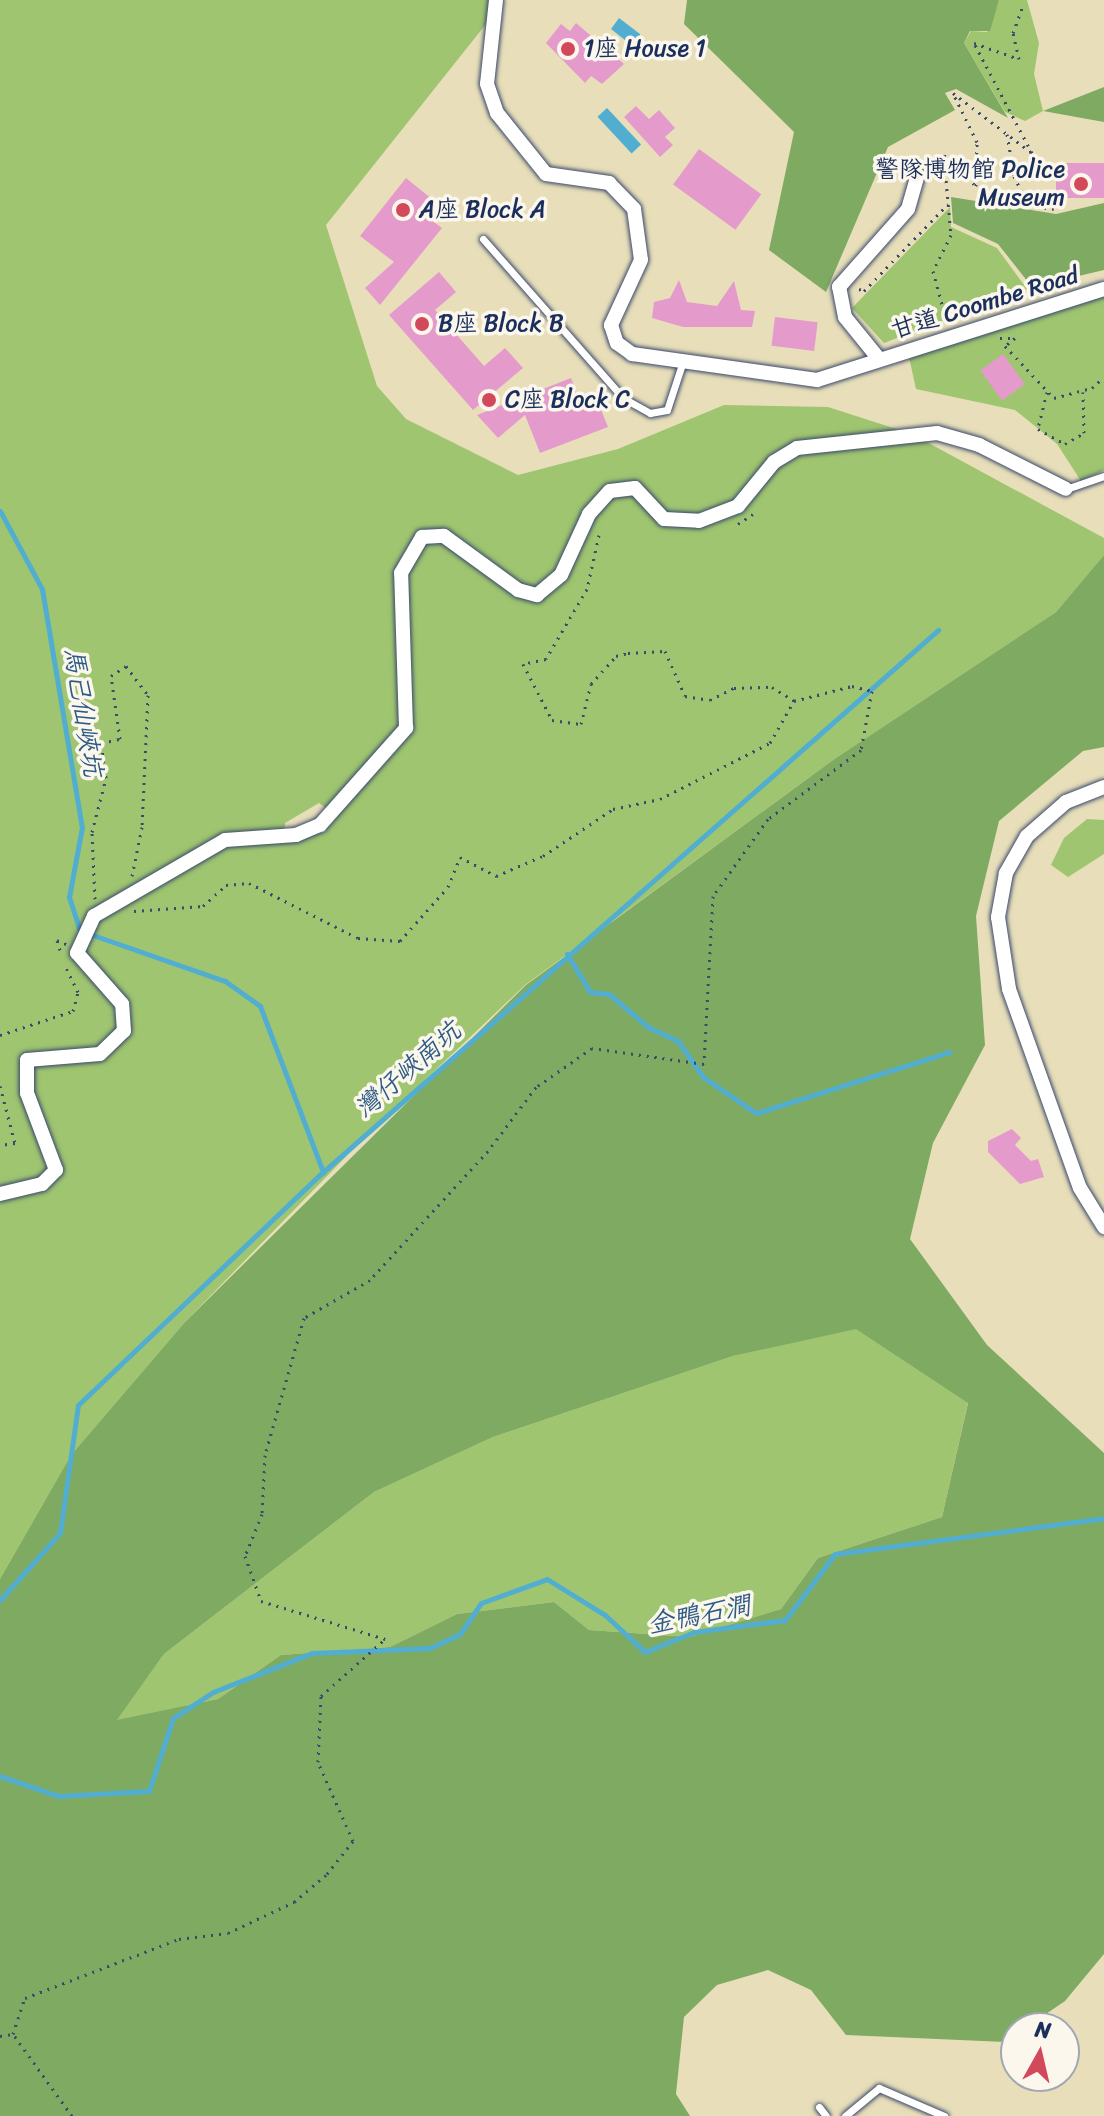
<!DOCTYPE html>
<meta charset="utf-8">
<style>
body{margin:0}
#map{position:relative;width:1104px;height:2116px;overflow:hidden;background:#e8dfba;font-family:Sriracha,"LXGW WenKai TC",sans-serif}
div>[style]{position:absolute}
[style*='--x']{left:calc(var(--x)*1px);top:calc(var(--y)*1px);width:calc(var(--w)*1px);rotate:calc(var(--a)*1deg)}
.green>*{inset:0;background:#9fc570}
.forest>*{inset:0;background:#7faa62}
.water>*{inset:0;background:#52aed0;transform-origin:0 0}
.stream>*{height:5px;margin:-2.5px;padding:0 2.5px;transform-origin:2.5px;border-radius:2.5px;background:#52aed0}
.building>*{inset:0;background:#e49bcc;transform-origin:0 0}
.path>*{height:3px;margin-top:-1.5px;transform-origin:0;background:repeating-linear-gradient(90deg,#3a496c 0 2px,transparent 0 8px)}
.roads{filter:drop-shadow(0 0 2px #3a496c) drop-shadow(0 0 2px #3a496c)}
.lane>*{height:7px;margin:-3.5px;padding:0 3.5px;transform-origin:3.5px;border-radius:3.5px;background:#fff}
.street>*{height:14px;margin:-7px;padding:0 7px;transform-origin:7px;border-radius:7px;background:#fff}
.dots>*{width:22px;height:22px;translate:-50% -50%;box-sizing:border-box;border:4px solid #fbf7ec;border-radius:50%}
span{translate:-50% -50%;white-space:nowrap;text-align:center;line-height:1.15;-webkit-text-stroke:7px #fbf7ec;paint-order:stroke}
.poi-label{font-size:24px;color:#1b2f5e}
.left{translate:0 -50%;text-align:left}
.right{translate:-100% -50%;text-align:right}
.street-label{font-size:24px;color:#1b2f5e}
.water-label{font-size:26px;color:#2e5b86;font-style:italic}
.north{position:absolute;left:1000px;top:2012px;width:80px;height:80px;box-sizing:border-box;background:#fbf7ec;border:2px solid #a1a7b3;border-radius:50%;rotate:8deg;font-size:22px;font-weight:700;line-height:32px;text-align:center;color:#1b2f5e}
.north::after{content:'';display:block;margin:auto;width:28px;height:36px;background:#d1495b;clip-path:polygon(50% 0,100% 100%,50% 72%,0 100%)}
</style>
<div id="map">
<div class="green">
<div style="clip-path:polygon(evenodd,0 0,493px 0,486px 24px,326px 225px,377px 386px,406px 419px,518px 475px,618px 449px,724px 405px,828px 407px,912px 434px,1104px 538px,1104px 555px,1056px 612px,833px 760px,525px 985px,368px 1134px,185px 1322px,71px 1455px,0 1579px,0 0,319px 803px,334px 814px,325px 832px,284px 839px,285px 823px,319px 803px)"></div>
<div style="clip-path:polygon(999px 0,1027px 0,1039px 43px,1034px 74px,1043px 111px,1025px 121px,1005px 112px,964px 43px,971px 31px,987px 32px)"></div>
<div style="clip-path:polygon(950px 207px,951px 227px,997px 248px,1027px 289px,884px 343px,852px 308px)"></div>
<div style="clip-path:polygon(1104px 296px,1104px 470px,1081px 481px,1057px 444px,1015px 410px,916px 389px,909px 357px)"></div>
<div style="clip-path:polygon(1087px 819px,1104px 820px,1104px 854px,1068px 877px,1051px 865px,1064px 838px)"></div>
<div style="clip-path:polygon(856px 1328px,968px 1402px,942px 1517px,818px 1558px,781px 1609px,690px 1637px,589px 1630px,554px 1602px,457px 1614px,390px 1647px,281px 1655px,218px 1699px,116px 1721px,164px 1654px,374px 1492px,493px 1437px,733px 1356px)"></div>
</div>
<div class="forest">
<div style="clip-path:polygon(687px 0,999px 0,990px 31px,970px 31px,964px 43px,1008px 118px,956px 89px,945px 93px,955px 110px,888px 147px,826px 292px,769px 250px,794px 132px,684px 24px)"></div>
<div style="clip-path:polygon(1104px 87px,1104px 122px,1043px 111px)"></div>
<div style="clip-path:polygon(951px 197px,1056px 214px,1104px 203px,1104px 270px,1032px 287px,998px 244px,953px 223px)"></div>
<div style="clip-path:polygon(evenodd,1104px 555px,1104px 747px,1083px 751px,999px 821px,976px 916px,985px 1045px,933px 1143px,910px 1239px,987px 1345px,1104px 1453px,1104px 1954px,1065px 2001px,1005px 2042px,846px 2035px,811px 1990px,768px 1970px,717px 1985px,684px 2017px,676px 2094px,690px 2116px,0 2116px,0 1579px,71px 1455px,185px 1322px,526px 985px,833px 760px,1056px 612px,1104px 555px,856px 1329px,968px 1403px,942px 1517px,818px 1558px,781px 1609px,689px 1637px,589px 1630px,554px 1602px,457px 1614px,390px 1647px,281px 1655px,218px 1699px,117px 1720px,164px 1654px,374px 1492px,493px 1437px,733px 1356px,856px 1329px)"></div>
</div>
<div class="water">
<div style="clip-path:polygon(619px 18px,640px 34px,640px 52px,611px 29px)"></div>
<div style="left:607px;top:108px;width:50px;height:13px;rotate:47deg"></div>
</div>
<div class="stream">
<div style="--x:0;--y:511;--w:89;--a:61.7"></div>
<div style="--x:42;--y:589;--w:241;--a:80.5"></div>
<div style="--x:82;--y:827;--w:71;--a:100.5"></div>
<div style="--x:69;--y:897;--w:33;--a:72"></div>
<div style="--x:90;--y:934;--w:143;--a:19.2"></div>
<div style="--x:225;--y:981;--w:43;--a:35.5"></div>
<div style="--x:260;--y:1006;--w:178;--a:69.2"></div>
<div style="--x:567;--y:954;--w:44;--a:58.8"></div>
<div style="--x:590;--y:992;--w:19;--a:6"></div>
<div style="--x:609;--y:994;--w:51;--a:40.2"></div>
<div style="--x:648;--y:1027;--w:33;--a:25"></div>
<div style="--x:678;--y:1041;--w:44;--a:55.2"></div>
<div style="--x:703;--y:1077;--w:64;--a:34.2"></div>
<div style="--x:756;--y:1113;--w:203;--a:-17.5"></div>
<div style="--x:0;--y:1600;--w:90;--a:-48.2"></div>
<div style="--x:60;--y:1533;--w:129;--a:-82"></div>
<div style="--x:78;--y:1405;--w:338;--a:-43.6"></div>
<div style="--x:323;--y:1172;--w:820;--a:-41.39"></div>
<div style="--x:0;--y:1776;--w:61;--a:19"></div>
<div style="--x:58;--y:1796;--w:91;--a:-3.1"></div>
<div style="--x:149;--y:1791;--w:77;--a:-71.8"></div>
<div style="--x:173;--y:1718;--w:48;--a:-33"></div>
<div style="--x:213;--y:1692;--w:106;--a:-21.5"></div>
<div style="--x:312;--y:1653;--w:118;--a:-2.4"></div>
<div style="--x:430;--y:1648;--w:33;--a:-25"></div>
<div style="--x:460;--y:1634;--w:37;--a:-56"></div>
<div style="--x:481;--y:1603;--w:70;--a:-20"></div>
<div style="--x:547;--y:1579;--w:68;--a:31.8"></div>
<div style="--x:605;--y:1615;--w:54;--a:42.8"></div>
<div style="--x:645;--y:1652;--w:53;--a:-22.2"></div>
<div style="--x:694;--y:1632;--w:92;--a:-7.5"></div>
<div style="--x:785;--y:1620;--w:83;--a:-52.9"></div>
<div style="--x:835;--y:1554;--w:271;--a:-7.6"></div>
</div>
<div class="building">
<div style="clip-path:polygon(576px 23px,624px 64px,602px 84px,591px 76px,585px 83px,546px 43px,561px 24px,570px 31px)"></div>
<div style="clip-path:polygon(636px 106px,649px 119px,659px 110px,675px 128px,665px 137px,673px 145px,660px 157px,624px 117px)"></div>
<div style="left:699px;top:149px;width:77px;height:44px;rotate:36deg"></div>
<div style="left:1104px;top:163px;width:35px;height:48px;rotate:90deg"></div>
<div style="clip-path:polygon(406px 178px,433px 200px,422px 213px,442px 228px,380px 305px,365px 288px,394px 262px,360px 236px)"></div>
<div style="clip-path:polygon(439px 272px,456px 292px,435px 310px,484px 366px,505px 348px,523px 368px,473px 410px,389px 315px)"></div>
<div style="clip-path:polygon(679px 280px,687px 302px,717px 306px,734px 281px,741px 310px,755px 311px,752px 327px,683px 327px,652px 318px,654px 302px,670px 298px)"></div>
<div style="left:775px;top:317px;width:43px;height:29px;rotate:7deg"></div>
<div style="left:1003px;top:354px;width:37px;height:28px;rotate:54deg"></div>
<div style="clip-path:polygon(571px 378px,580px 401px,595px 395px,608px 427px,540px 453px,525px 415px,498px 438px,477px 415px)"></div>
<div style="clip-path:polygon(1012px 1129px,1021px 1138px,1015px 1145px,1031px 1161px,1038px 1159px,1044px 1177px,1020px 1184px,988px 1152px,988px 1141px)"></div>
</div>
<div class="path">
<div style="--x:1007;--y:134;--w:43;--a:80.5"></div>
<div style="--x:1014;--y:176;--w:32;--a:64"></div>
<div style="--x:1028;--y:205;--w:26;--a:9"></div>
<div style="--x:944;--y:157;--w:78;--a:84.9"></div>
<div style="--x:951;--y:235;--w:40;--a:116.6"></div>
<div style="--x:933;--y:271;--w:54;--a:74.9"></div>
<div style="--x:931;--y:165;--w:16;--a:-38"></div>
<div style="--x:944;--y:155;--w:45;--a:44.1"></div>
<div style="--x:976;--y:186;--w:44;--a:-88.7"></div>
<div style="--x:977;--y:142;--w:55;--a:-116.1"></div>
<div style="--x:953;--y:93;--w:99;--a:37.2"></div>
<div style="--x:1032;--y:153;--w:124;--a:-117.8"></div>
<div style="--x:974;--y:43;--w:48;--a:19.6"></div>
<div style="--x:1019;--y:59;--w:27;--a:-103"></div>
<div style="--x:1013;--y:33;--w:27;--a:-70"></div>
<div style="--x:859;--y:289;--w:5;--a:22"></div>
<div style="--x:864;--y:291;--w:121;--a:-46"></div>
<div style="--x:943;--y:310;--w:123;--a:-15.5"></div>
<div style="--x:1000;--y:338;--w:15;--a:0"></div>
<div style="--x:1015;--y:338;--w:13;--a:141"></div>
<div style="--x:1005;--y:346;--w:71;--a:46.7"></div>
<div style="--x:1054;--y:398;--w:39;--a:-15"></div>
<div style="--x:1092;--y:388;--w:16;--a:-43"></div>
<div style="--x:1047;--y:392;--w:38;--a:104"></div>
<div style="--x:1038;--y:429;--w:31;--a:29"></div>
<div style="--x:1065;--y:444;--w:22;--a:-30"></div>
<div style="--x:1084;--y:433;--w:41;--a:-91.4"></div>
<div style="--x:738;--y:524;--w:18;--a:-34"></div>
<div style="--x:599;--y:535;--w:55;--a:102.5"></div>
<div style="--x:587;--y:589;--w:81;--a:120.4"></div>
<div style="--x:546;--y:659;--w:24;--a:168"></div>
<div style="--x:523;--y:664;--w:63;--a:62.6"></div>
<div style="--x:552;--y:720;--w:29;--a:8"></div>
<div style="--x:581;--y:724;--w:41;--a:-76"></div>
<div style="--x:591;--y:684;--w:38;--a:-48"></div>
<div style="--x:616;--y:656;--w:12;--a:-14"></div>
<div style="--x:628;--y:653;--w:37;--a:-3"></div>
<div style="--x:665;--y:651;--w:49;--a:66"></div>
<div style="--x:685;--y:696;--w:25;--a:9"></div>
<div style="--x:710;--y:700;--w:27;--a:-27"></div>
<div style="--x:734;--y:688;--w:38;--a:-2"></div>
<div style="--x:772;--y:687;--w:26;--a:32"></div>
<div style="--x:95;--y:899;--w:67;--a:-92.6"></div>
<div style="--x:92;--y:832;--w:56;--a:-75.5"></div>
<div style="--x:106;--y:778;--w:35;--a:-98"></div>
<div style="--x:101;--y:743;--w:19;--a:-12"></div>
<div style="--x:120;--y:739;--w:64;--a:-98.1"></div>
<div style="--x:111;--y:676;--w:18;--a:-34"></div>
<div style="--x:126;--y:666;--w:36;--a:53"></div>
<div style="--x:148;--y:695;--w:132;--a:92.6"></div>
<div style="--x:142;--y:827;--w:50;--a:101.5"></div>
<div style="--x:134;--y:911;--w:69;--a:-4.1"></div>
<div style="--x:203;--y:906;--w:31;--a:-42"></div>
<div style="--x:226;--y:885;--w:23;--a:-5"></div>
<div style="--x:249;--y:883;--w:122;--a:26.8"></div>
<div style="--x:358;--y:938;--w:42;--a:4.1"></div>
<div style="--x:400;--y:941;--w:72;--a:-48.4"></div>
<div style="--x:448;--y:887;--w:32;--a:-68"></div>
<div style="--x:460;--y:857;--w:41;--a:27.8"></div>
<div style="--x:496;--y:876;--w:51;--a:-23.1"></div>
<div style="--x:543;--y:856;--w:84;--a:-33.9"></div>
<div style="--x:613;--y:809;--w:48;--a:-12"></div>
<div style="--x:660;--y:799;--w:123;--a:-27"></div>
<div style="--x:770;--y:743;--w:48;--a:-60.3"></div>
<div style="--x:794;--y:701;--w:60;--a:-14.5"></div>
<div style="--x:852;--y:686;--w:21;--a:14"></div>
<div style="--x:872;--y:691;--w:60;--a:100.6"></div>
<div style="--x:861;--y:750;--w:116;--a:143.4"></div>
<div style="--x:768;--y:819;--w:95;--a:125.5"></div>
<div style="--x:713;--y:896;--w:168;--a:93.1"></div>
<div style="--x:704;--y:1064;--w:113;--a:-171.9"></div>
<div style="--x:592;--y:1048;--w:68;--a:145.1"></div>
<div style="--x:536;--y:1087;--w:80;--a:126.9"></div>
<div style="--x:488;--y:1151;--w:175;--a:132.5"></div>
<div style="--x:370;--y:1280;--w:76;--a:150.1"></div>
<div style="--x:304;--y:1318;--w:142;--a:105.9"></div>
<div style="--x:265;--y:1455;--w:59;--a:92.9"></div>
<div style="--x:262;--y:1514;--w:45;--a:112"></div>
<div style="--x:245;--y:1556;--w:48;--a:70.4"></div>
<div style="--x:261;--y:1601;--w:130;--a:17"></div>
<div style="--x:60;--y:950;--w:10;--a:-107"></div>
<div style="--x:57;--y:940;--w:10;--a:24"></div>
<div style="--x:0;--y:1035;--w:77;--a:-18.2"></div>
<div style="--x:73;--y:1011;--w:20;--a:-75"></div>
<div style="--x:78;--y:992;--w:30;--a:-116"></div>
<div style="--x:0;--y:1086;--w:59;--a:75.3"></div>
<div style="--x:15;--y:1143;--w:15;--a:172"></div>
<div style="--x:0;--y:2036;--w:12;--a:-9"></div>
<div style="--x:72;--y:2116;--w:101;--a:-125.7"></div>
<div style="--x:13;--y:2034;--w:38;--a:-72"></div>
<div style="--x:25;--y:1998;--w:165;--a:-21"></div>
<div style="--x:179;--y:1939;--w:49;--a:-7"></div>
<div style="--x:228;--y:1933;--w:73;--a:-25.2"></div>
<div style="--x:294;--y:1902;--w:43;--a:-40.3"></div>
<div style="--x:327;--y:1874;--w:42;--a:-51.8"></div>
<div style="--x:353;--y:1841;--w:86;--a:-113.9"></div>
<div style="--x:318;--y:1762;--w:66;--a:-87.4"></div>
<div style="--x:321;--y:1696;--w:84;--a:-41.6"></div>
</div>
<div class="roads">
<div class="lane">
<div style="--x:483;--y:239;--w:212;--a:48.6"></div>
<div style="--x:623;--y:398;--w:31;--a:29"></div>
<div style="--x:650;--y:413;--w:17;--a:-10"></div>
<div style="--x:667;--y:410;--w:48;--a:-71.9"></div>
<div style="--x:1066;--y:489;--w:40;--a:-18.9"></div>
<div style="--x:819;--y:2107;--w:11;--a:52"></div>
<div style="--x:845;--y:2116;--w:44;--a:-39.5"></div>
<div style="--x:879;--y:2088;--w:71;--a:23.3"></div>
</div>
<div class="street">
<div style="--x:496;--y:0;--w:84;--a:96.1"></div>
<div style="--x:487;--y:84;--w:31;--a:71"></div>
<div style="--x:497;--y:113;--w:78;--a:51.2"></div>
<div style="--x:546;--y:174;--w:64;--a:8.1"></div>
<div style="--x:609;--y:183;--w:36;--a:46"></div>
<div style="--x:634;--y:209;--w:51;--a:82.2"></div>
<div style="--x:641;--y:260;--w:72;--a:114.8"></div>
<div style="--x:611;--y:325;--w:19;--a:72"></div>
<div style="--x:617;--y:343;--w:19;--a:36"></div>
<div style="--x:632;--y:354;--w:187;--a:8"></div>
<div style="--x:817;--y:380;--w:301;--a:-17.6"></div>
<div style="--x:879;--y:359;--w:54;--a:-129"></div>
<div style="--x:845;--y:317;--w:31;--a:-101"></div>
<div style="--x:839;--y:287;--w:104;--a:-48.5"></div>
<div style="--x:908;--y:209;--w:35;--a:-74"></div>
<div style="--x:1104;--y:787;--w:41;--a:158.5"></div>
<div style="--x:1066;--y:802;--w:52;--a:138.9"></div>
<div style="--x:1027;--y:836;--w:43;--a:119.6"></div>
<div style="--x:1006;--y:873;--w:45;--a:100.3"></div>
<div style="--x:998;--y:917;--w:73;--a:81.3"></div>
<div style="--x:1009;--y:989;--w:211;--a:70.4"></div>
<div style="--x:1080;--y:1188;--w:46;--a:58.4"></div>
<div style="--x:0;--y:1194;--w:43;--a:-13.4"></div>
<div style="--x:42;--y:1184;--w:20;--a:-45"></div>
<div style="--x:56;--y:1170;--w:82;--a:-110.6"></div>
<div style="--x:27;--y:1093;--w:33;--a:-90"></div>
<div style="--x:27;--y:1060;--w:73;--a:-4.7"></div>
<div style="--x:100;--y:1054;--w:33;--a:-44"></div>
<div style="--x:124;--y:1031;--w:27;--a:-94"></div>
<div style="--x:122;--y:1004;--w:68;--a:-131.4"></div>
<div style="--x:77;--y:953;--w:41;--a:-65.3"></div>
<div style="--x:94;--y:916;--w:151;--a:-30.1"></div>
<div style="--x:225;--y:840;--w:71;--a:-4"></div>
<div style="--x:296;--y:835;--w:26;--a:-23"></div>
<div style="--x:320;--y:825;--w:130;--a:-48.4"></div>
<div style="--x:406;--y:728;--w:155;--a:-91.8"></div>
<div style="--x:401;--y:573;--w:42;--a:-59.7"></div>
<div style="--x:422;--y:537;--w:22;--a:-3"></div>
<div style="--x:444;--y:536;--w:92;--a:36.1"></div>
<div style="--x:518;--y:590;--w:20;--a:15"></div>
<div style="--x:537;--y:595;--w:31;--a:-40"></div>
<div style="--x:561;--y:575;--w:67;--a:-65.3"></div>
<div style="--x:589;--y:514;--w:31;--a:-48"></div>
<div style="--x:610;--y:491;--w:25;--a:-7"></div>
<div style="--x:635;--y:488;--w:42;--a:46.9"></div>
<div style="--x:664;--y:519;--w:35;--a:3"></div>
<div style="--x:699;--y:521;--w:42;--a:-21"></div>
<div style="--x:738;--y:506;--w:57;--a:-50.7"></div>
<div style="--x:774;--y:462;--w:27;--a:-31"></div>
<div style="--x:797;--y:448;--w:141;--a:-6.1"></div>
<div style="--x:937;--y:433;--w:44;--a:15.9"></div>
<div style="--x:979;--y:445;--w:97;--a:26.8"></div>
</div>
</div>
<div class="dots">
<div style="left:568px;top:49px;background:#d1495b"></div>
<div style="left:1081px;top:184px;background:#d1495b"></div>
<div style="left:403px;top:210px;background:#d1495b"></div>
<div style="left:422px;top:324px;background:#d1495b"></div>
<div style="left:489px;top:400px;background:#d1495b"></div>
</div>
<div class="poi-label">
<span class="left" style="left:584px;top:49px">1座 House 1</span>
<span class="right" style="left:1065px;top:184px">警隊博物館 Police<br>Museum</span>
<span class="left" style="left:419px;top:210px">A座 Block A</span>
<span class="left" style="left:438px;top:324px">B座 Block B</span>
<span class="left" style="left:505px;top:400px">C座 Block C</span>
</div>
<div class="street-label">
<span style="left:985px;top:303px;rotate:-17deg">甘道 Coombe Road</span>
</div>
<div class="water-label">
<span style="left:83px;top:712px;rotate:81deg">馬己仙峽坑</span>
<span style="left:408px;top:1070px;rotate:-41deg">灣仔峽南坑</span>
<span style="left:699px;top:1615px;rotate:-11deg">金鴨石澗</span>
</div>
<div class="north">N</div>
</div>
